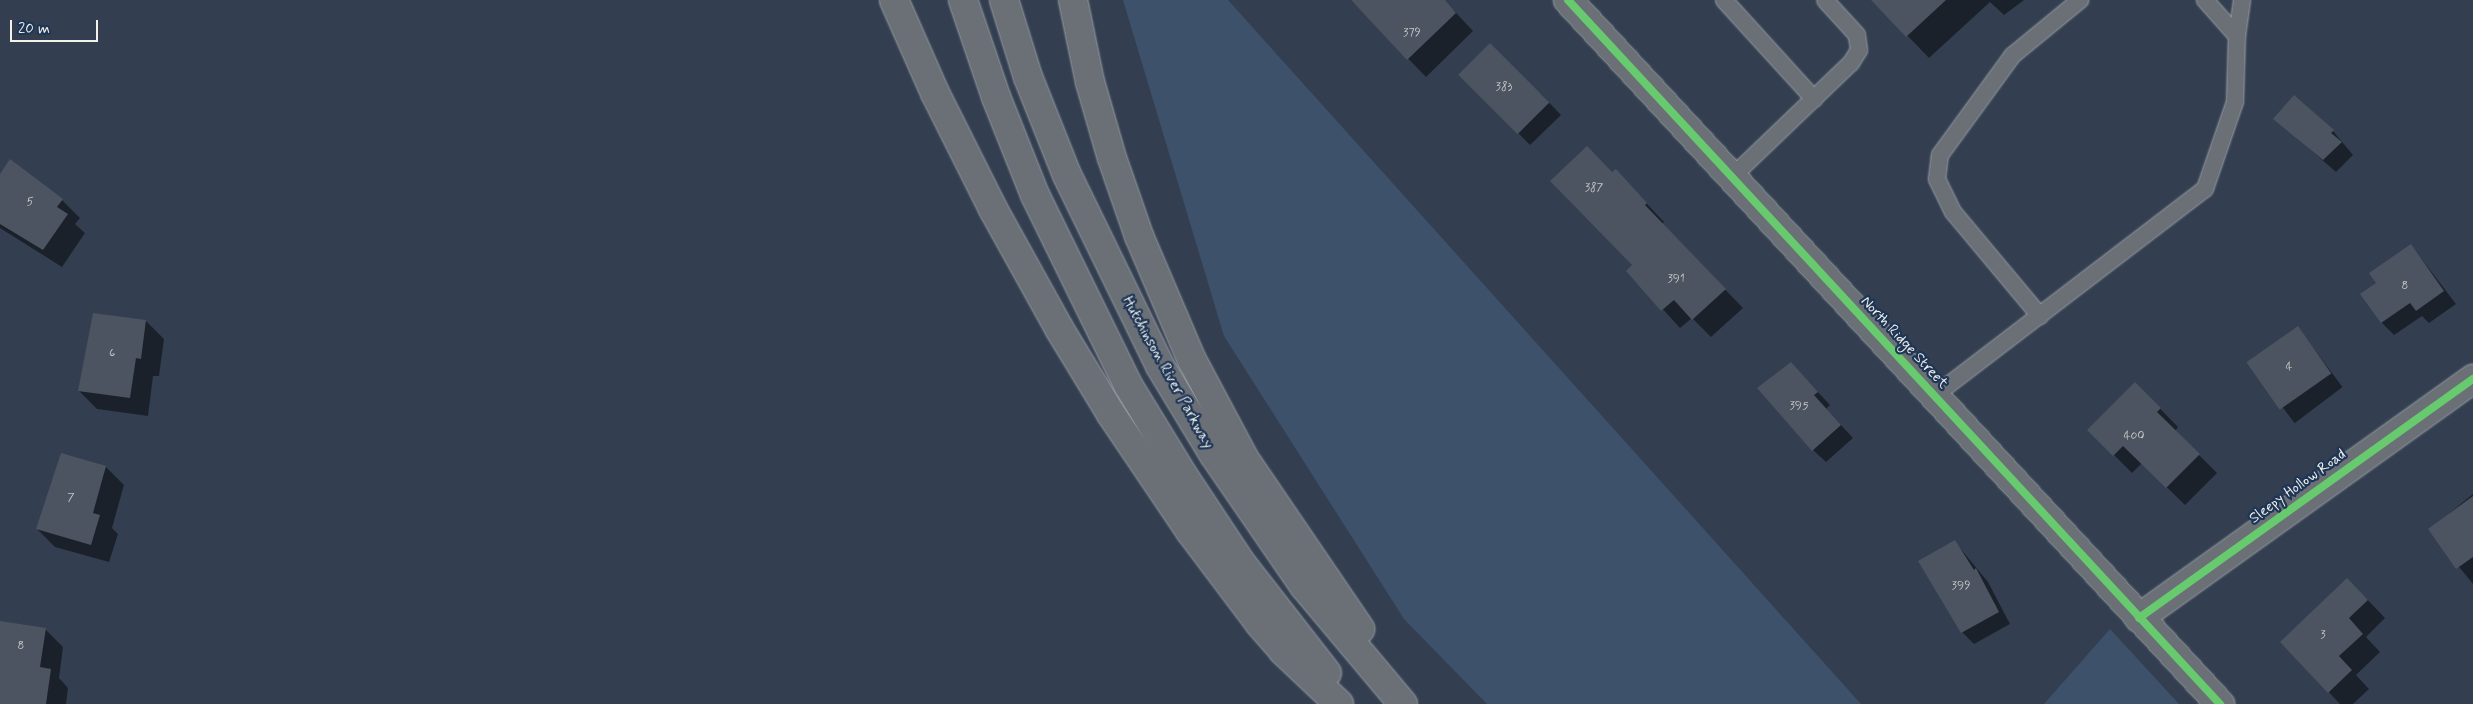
<!DOCTYPE html>
<style>
body{margin:0}
#map{position:relative;width:2473px;height:704px;overflow:hidden;background:#333f50;font-family:Mynerve,sans-serif}
div>[style]{position:absolute}
[style*='--x']{left:calc(var(--x)*1px);top:calc(var(--y)*1px);width:calc(var(--w)*1px);rotate:calc(var(--a)*1deg)}
.green>*{inset:0;background:#3e516b}
.shadow>*{inset:0;background:#0007;transform-origin:0 0}
.building>*{inset:0;background:#4b5460;transform-origin:0 0}
.roads{filter:drop-shadow(0 0 1px #9ba0a6) drop-shadow(0 0 1px #9ba0a6)}
.service>*{height:16px;margin:-8px;padding:0 8px;transform-origin:8px;border-radius:8px;background:#6b7077}
.minor>*{height:28px;margin:-14px;padding:0 14px;transform-origin:14px;border-radius:14px;background:#6b7077}
.tertiary>*{height:28px;margin:-14px;padding:0 14px;transform-origin:14px;border-radius:14px;background:#6b7077}
.motorway>*{height:28px;margin:-14px;padding:0 14px;transform-origin:14px;border-radius:14px;background:#6b7077}
.cycleway>*{height:8px;margin:-4px;padding:0 4px;transform-origin:4px;border-radius:4px;background:#67ca6e}
span{translate:-50% -50%;white-space:nowrap;text-align:center;line-height:1.15;-webkit-text-stroke:4.5px #1d3557;paint-order:stroke}
.number-label{font-size:12px;color:#cacac6}
.number-label span{-webkit-text-stroke-width:0}
.street-label{font-size:15px;color:#f4f1e8}
.scale{position:absolute;left:10px;top:20px;width:88px;height:22px;box-sizing:border-box;border:2px solid #f4f1e8;border-top:0;padding-left:6px;font-size:15px;line-height:18px;white-space:nowrap;color:#f4f1e8;-webkit-text-stroke:4px #1d3557;paint-order:stroke}
</style>
<div id="map">
<div class="green">
<div style="clip-path:polygon(1123px 0,1228px 0,1861px 704px,1487px 704px,1404px 619px,1224px 336px)"></div>
<div style="clip-path:polygon(2110px 629px,2179px 704px,2044px 704px)"></div>
</div>
<div class="shadow">
<div style="clip-path:polygon(1351px 0,1444px 0,1473px 31px,1426px 77px)"></div>
<div style="clip-path:polygon(1873px 0,2024px 0,2004px 15px,1990px 2px,1929px 58px)"></div>
<div style="clip-path:polygon(1460px 74px,1541px 94px,1561px 115px,1530px 145px)"></div>
<div style="clip-path:polygon(2294px 97px,2333px 131px,2353px 155px,2336px 172px,2275px 119px)"></div>
<div style="clip-path:polygon(1616px 171px,1664px 222px,1662px 224px,1743px 308px,1711px 337px,1692px 318px,1680px 328px,1628px 271px,1634px 265px,1613px 174px)"></div>
<div style="clip-path:polygon(0 177px,62px 200px,80px 218px,75px 224px,85px 233px,62px 267px,0 228px)"></div>
<div style="clip-path:polygon(2411px 245px,2456px 304px,2429px 323px,2422px 316px,2394px 335px,2382px 323px,2377px 283px)"></div>
<div style="clip-path:polygon(94px 314px,146px 321px,164px 339px,159px 376px,153px 376px,148px 416px,97px 409px,79px 391px)"></div>
<div style="left:2298px;top:328px;width:74px;height:60px;rotate:53deg"></div>
<div style="clip-path:polygon(1803px 376px,1830px 405px,1826px 409px,1853px 438px,1826px 462px,1813px 450px)"></div>
<div style="clip-path:polygon(2135px 383px,2178px 427px,2175px 431px,2217px 473px,2185px 505px,2142px 463px,2132px 473px,2089px 430px)"></div>
<div style="clip-path:polygon(106px 467px,124px 485px,112px 528px,118px 534px,109px 562px,55px 547px,37px 529px)"></div>
<div style="clip-path:polygon(2473px 494px,2473px 584px,2429px 530px)"></div>
<div style="clip-path:polygon(1955px 542px,1988px 582px,2010px 624px,1974px 644px,1962px 632px)"></div>
<div style="clip-path:polygon(2365px 597px,2385px 618px,2366px 637px,2380px 652px,2356px 675px,2369px 689px,2353px 704px,2340px 704px,2281px 642px)"></div>
<div style="clip-path:polygon(45px 629px,63px 647px,59px 678px,68px 688px,66px 704px,0 704px,0 635px)"></div>
</div>
<div class="building">
<div style="clip-path:polygon(1351px 0,1445px 0,1456px 13px,1407px 60px)"></div>
<div style="clip-path:polygon(1871px 0,1946px 0,1906px 37px)"></div>
<div style="left:1490px;top:43px;width:84px;height:45px;rotate:45deg"></div>
<div style="clip-path:polygon(2294px 95px,2334px 130px,2331px 133px,2342px 142px,2323px 160px,2273px 119px)"></div>
<div style="clip-path:polygon(1587px 146px,1612px 172px,1616px 169px,1647px 203px,1645px 205px,1726px 289px,1692px 320px,1674px 300px,1661px 311px,1626px 271px,1632px 265px,1550px 181px)"></div>
<div style="clip-path:polygon(10px 159px,63px 199px,57px 207px,68px 214px,43px 250px,0 224px,0 174px)"></div>
<div style="clip-path:polygon(2411px 244px,2444px 291px,2416px 311px,2410px 303px,2381px 323px,2360px 294px,2376px 283px,2369px 273px)"></div>
<div style="clip-path:polygon(93px 313px,146px 320px,141px 359px,136px 358px,130px 398px,78px 391px)"></div>
<div style="left:2298px;top:326px;width:58px;height:63px;rotate:55deg"></div>
<div style="clip-path:polygon(1791px 362px,1818px 392px,1814px 395px,1841px 425px,1812px 451px,1757px 388px)"></div>
<div style="clip-path:polygon(2135px 382px,2161px 408px,2157px 412px,2200px 454px,2166px 488px,2123px 446px,2113px 456px,2087px 430px)"></div>
<div style="clip-path:polygon(61px 453px,106px 466px,93px 513px,100px 515px,91px 545px,36px 529px)"></div>
<div style="clip-path:polygon(2473px 496px,2473px 557px,2456px 569px,2428px 529px)"></div>
<div style="clip-path:polygon(1955px 540px,1974px 570px,1976px 568px,1999px 612px,1961px 633px,1918px 561px)"></div>
<div style="clip-path:polygon(2347px 578px,2368px 600px,2349px 618px,2363px 634px,2339px 656px,2352px 670px,2328px 693px,2280px 642px)"></div>
<div style="clip-path:polygon(0 621px,46px 628px,40px 667px,51px 669px,46px 704px,0 704px)"></div>
</div>
<div class="roads">
<div class="service">
<div style="--x:1724;--y:0;--w:134;--a:47.7"></div>
<div style="--x:2205;--y:0;--w:48;--a:48.4"></div>
<div style="--x:1732;--y:177;--w:165;--a:-43.8"></div>
<div style="--x:1851;--y:63;--w:15;--a:-58"></div>
<div style="--x:1859;--y:50;--w:15;--a:-98"></div>
<div style="--x:1857;--y:35;--w:47;--a:-132.4"></div>
<div style="--x:2040;--y:316;--w:136;--a:-129.9"></div>
<div style="--x:1953;--y:212;--w:37;--a:-116"></div>
<div style="--x:1937;--y:179;--w:24;--a:-83"></div>
<div style="--x:1940;--y:155;--w:124;--a:-53.9"></div>
<div style="--x:2013;--y:55;--w:87;--a:-39.4"></div>
<div style="--x:1934;--y:396;--w:341;--a:-37.4"></div>
<div style="--x:2205;--y:189;--w:92;--a:-71"></div>
<div style="--x:2235;--y:102;--w:66;--a:-88.3"></div>
<div style="--x:2237;--y:36;--w:36;--a:-82"></div>
</div>
<div class="minor">
<div style="--x:2139;--y:618;--w:411;--a:-35.6"></div>
</div>
<div class="tertiary">
<div style="--x:1568;--y:0;--w:960;--a:47.2"></div>
</div>
<div class="motorway">
<div style="--x:894;--y:0;--w:102;--a:66.2"></div>
<div style="--x:935;--y:93;--w:130;--a:63.4"></div>
<div style="--x:993;--y:209;--w:138;--a:61"></div>
<div style="--x:1060;--y:330;--w:98;--a:58.7"></div>
<div style="--x:1111;--y:414;--w:141;--a:56"></div>
<div style="--x:1190;--y:531;--w:115;--a:53.1"></div>
<div style="--x:1259;--y:623;--w:37;--a:49"></div>
<div style="--x:1283;--y:651;--w:77;--a:43.4"></div>
<div style="--x:963;--y:0;--w:102;--a:71.2"></div>
<div style="--x:996;--y:97;--w:105;--a:68.3"></div>
<div style="--x:1035;--y:195;--w:212;--a:63.9"></div>
<div style="--x:1128;--y:385;--w:105;--a:58.6"></div>
<div style="--x:1183;--y:475;--w:107;--a:56.5"></div>
<div style="--x:1242;--y:564;--w:138;--a:52.1"></div>
<div style="--x:1004;--y:0;--w:81;--a:72.7"></div>
<div style="--x:1028;--y:77;--w:105;--a:68.3"></div>
<div style="--x:1067;--y:175;--w:212;--a:64"></div>
<div style="--x:1160;--y:366;--w:104;--a:58.8"></div>
<div style="--x:1214;--y:455;--w:159;--a:55.5"></div>
<div style="--x:1304;--y:586;--w:154;--a:50"></div>
<div style="--x:1073;--y:0;--w:84;--a:78.3"></div>
<div style="--x:1090;--y:82;--w:79;--a:73.9"></div>
<div style="--x:1112;--y:158;--w:83;--a:70.9"></div>
<div style="--x:1139;--y:236;--w:135;--a:66.9"></div>
<div style="--x:1192;--y:360;--w:111;--a:62"></div>
<div style="--x:1244;--y:458;--w:207;--a:55.8"></div>
</div>
</div>
<div class="cycleway">
<div style="--x:1568;--y:0;--w:960;--a:47.2"></div>
<div style="--x:2139;--y:618;--w:411;--a:-35.6"></div>
</div>
<div class="number-label">
<span style="left:1412px;top:34px">379</span>
<span style="left:1504px;top:88px">383</span>
<span style="left:1594px;top:189px">387</span>
<span style="left:30px;top:203px">5</span>
<span style="left:1676px;top:280px">391</span>
<span style="left:2405px;top:287px">8</span>
<span style="left:112px;top:354px">6</span>
<span style="left:2289px;top:368px">4</span>
<span style="left:1799px;top:407px">395</span>
<span style="left:2134px;top:437px">400</span>
<span style="left:71px;top:499px">7</span>
<span style="left:1961px;top:587px">399</span>
<span style="left:2323px;top:636px">3</span>
<span style="left:21px;top:647px">8</span>
</div>
<div class="street-label">
<span style="left:1904px;top:343px;rotate:47deg">North Ridge Street</span>
<span style="left:1167px;top:373px;rotate:61deg">Hutchinson River Parkway</span>
<span style="left:2298px;top:487px;rotate:-36deg">Sleepy Hollow Road</span>
</div>
<div class="scale">20 m</div>
</div>
